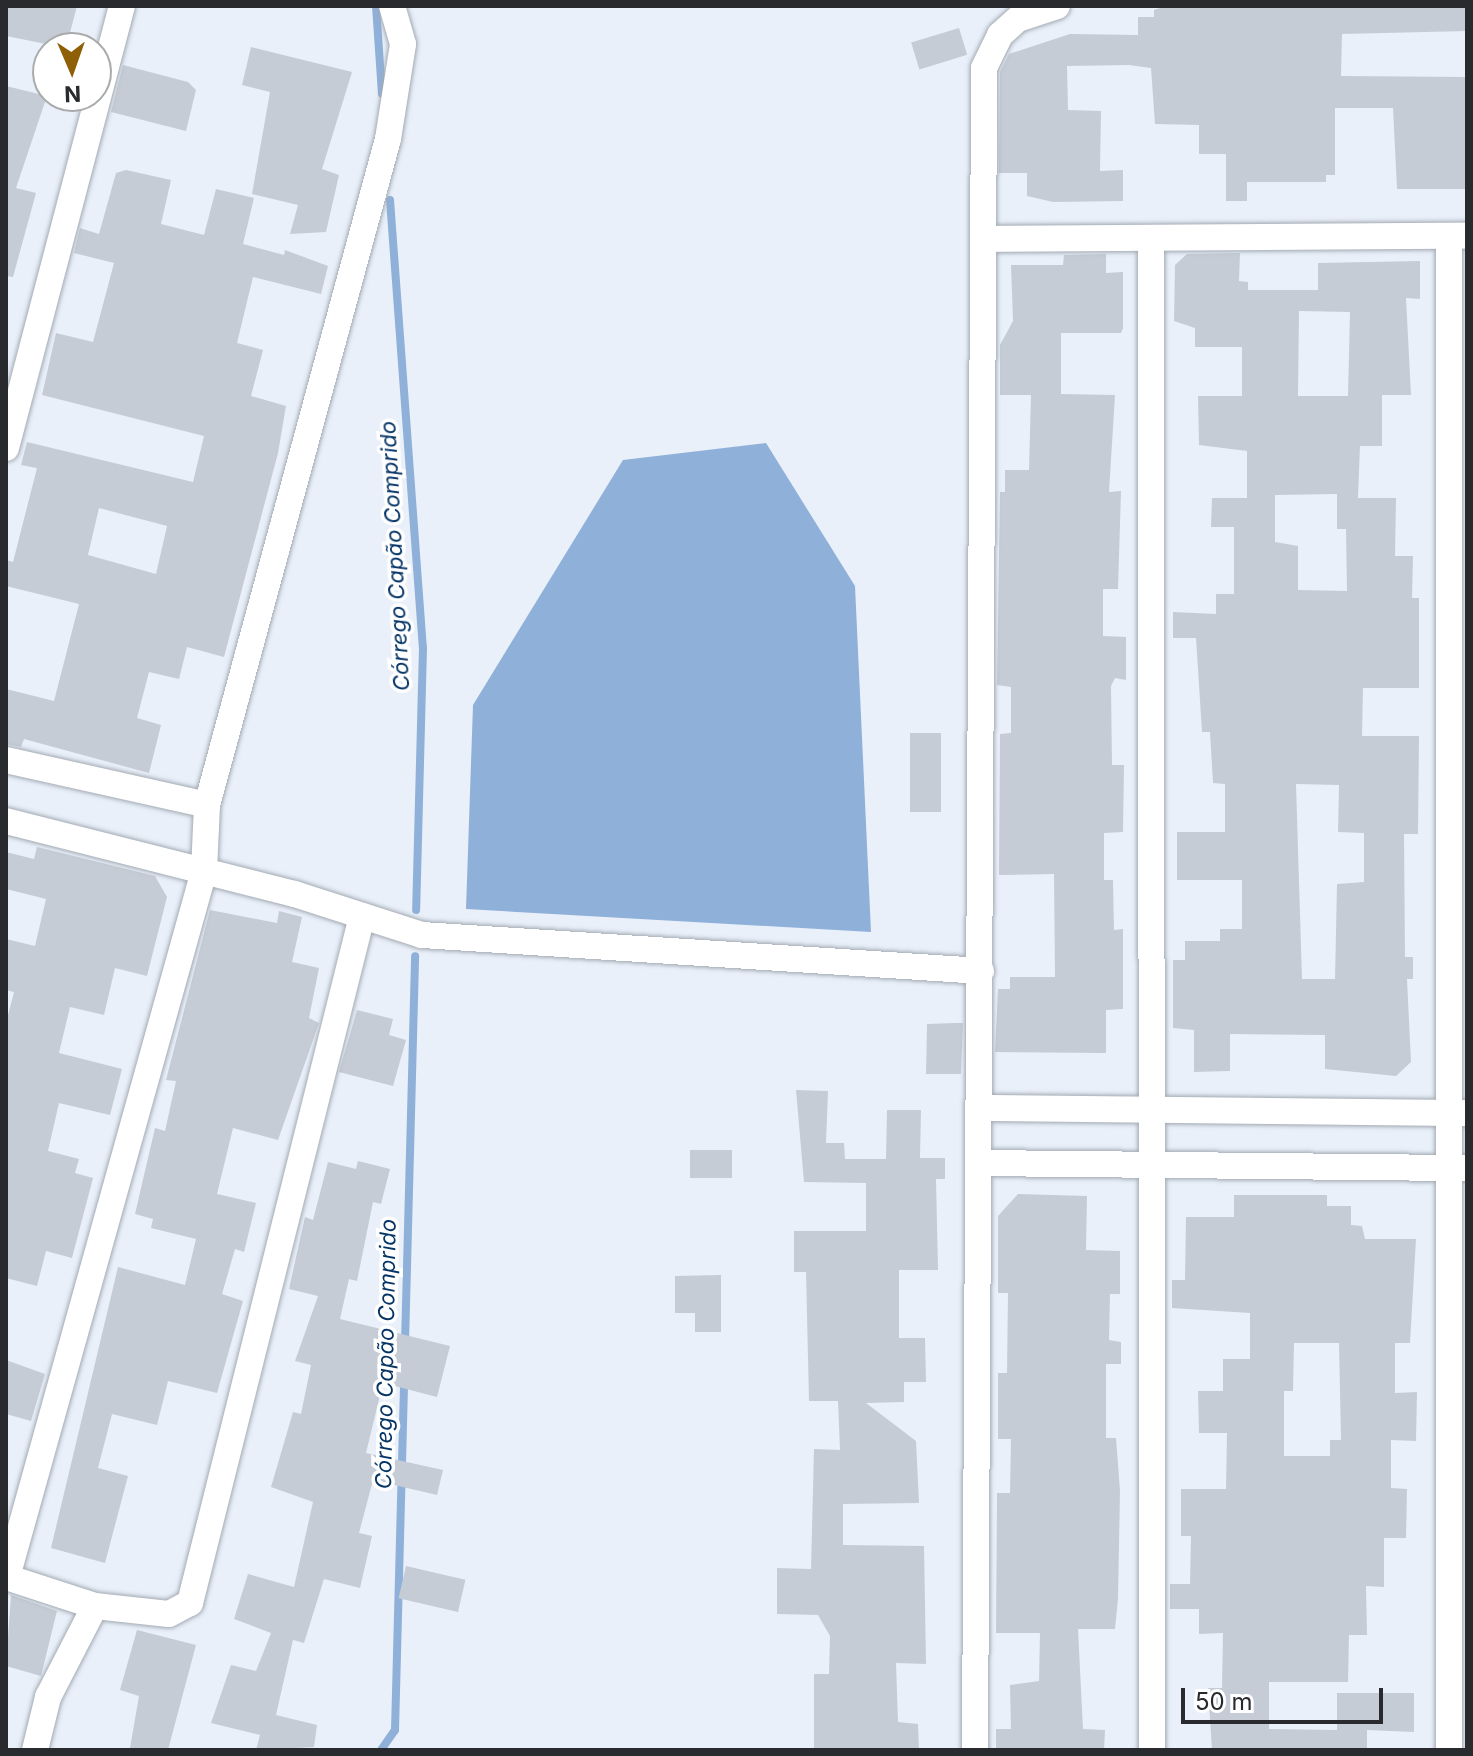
<!DOCTYPE html>
<meta charset="utf-8">
<style>
body{margin:0}
#map{position:relative;width:1473px;height:1756px;overflow:hidden;background:#e9f0fa;font-family:Inter,sans-serif}
div>[style]{position:absolute}
[style*='--x']{left:calc(var(--x)*1px);top:calc(var(--y)*1px);width:calc(var(--w)*1px);rotate:calc(var(--a)*1deg)}
.water>*{inset:0;background:#8fb0d9}
.stream>*{height:8px;margin:-4px;padding:0 4px;transform-origin:4px;border-radius:4px;background:#8fb0d9}
.building>*{inset:0;background:#c5ccd5;transform-origin:0 0}
.roads{filter:drop-shadow(0 0 2px #a3aab2) drop-shadow(0 0 2px #a3aab2)}
.minor>*{height:26px;margin:-13px;padding:0 13px;transform-origin:13px;border-radius:13px;background:#fff}
span{translate:-50% -50%;white-space:nowrap;text-align:center;line-height:1.15;-webkit-text-stroke:7px #fff;paint-order:stroke}
.water-label{font-size:22px;color:#053466;font-style:italic}
.frame{position:absolute;inset:0;border:8px solid #282a2e;pointer-events:none}
.north{position:absolute;left:32px;top:32px;width:80px;height:80px;box-sizing:border-box;background:#fff;border:2px solid #a9aaab;border-radius:50%;rotate:178deg;font-size:22px;font-weight:700;line-height:32px;text-align:center;color:#282a2e}
.north::after{content:'';display:block;margin:auto;width:28px;height:36px;background:#8e5f07;clip-path:polygon(50% 0,100% 100%,50% 72%,0 100%)}
.scale{position:absolute;left:1181px;top:1688px;width:202px;height:36px;box-sizing:border-box;border:4px solid #282a2e;border-top:0;padding-left:10px;font-size:24px;line-height:28px;white-space:nowrap;color:#282a2e;-webkit-text-stroke:6px #fff;paint-order:stroke}
</style>
<div id="map">
<div class="water">
<div style="clip-path:polygon(766px 443px,855px 586px,871px 932px,466px 909px,473px 705px,623px 460px)"></div>
</div>
<div class="stream">
<div style="--x:376;--y:6;--w:88;--a:86.1"></div>
<div style="--x:390;--y:200;--w:449;--a:85.8"></div>
<div style="--x:423;--y:648;--w:262;--a:91.5"></div>
<div style="--x:405;--y:1343;--w:387;--a:-88.5"></div>
<div style="--x:381;--y:1750;--w:24;--a:-55"></div>
<div style="--x:395;--y:1730;--w:350;--a:-88.5"></div>
</div>
<div class="building">
<div style="clip-path:polygon(6px 6px,77px 6px,66px 48px,6px 36px)"></div>
<div style="clip-path:polygon(1166px 6px,1467px 6px,1467px 31px,1342px 34px,1341px 76px,1467px 77px,1467px 189px,1397px 189px,1393px 108px,1335px 108px,1335px 175px,1326px 175px,1326px 182px,1247px 182px,1247px 201px,1226px 201px,1226px 154px,1199px 154px,1199px 125px,1155px 124px,1151px 68px,1129px 65px,1067px 66px,1068px 110px,1101px 111px,1100px 171px,1123px 170px,1123px 201px,1053px 202px,1027px 196px,1027px 173px,999px 173px,1000px 72px,1009px 54px,1070px 34px,1138px 35px,1138px 17px,1154px 17px,1154px 10px)"></div>
<div style="left:959px;top:28px;width:28px;height:50px;rotate:73deg"></div>
<div style="clip-path:polygon(251px 47px,352px 72px,322px 169px,339px 175px,326px 232px,290px 234px,298px 205px,252px 194px,270px 92px,242px 85px)"></div>
<div style="clip-path:polygon(123px 65px,188px 82px,196px 90px,186px 131px,111px 112px)"></div>
<div style="clip-path:polygon(6px 86px,47px 96px,16px 188px,36px 193px,13px 277px,6px 276px)"></div>
<div style="clip-path:polygon(evenodd,126px 170px,171px 180px,161px 224px,204px 235px,216px 189px,254px 198px,243px 244px,284px 255px,285px 250px,328px 266px,321px 294px,253px 277px,237px 343px,263px 350px,251px 396px,286px 406px,278px 453px,224px 657px,187px 647px,179px 679px,149px 672px,137px 718px,161px 725px,149px 773px,24px 739px,21px 747px,6px 744px,6px 689px,54px 701px,79px 604px,6px 586px,6px 560px,13px 562px,37px 468px,21px 465px,27px 442px,193px 482px,204px 436px,42px 395px,56px 333px,93px 342px,114px 263px,74px 253px,80px 228px,99px 234px,116px 173px,126px 170px,99px 508px,167px 526px,156px 574px,88px 555px,99px 508px)"></div>
<div style="clip-path:polygon(evenodd,1240px 253px,1239px 281px,1248px 282px,1248px 290px,1318px 290px,1318px 263px,1420px 261px,1420px 299px,1406px 298px,1411px 395px,1382px 395px,1382px 446px,1360px 446px,1358px 498px,1396px 498px,1395px 556px,1413px 556px,1412px 598px,1419px 598px,1419px 688px,1363px 688px,1362px 736px,1419px 736px,1418px 834px,1404px 834px,1405px 957px,1413px 957px,1413px 979px,1407px 979px,1411px 1062px,1396px 1076px,1325px 1069px,1325px 1035px,1230px 1034px,1230px 1071px,1194px 1072px,1194px 1030px,1173px 1028px,1173px 960px,1185px 960px,1185px 941px,1220px 941px,1220px 929px,1242px 929px,1242px 880px,1177px 880px,1177px 832px,1225px 832px,1225px 784px,1213px 783px,1210px 732px,1202px 732px,1196px 638px,1173px 638px,1173px 612px,1216px 614px,1216px 594px,1234px 594px,1234px 527px,1211px 527px,1212px 498px,1247px 498px,1247px 451px,1199px 445px,1198px 396px,1242px 396px,1242px 347px,1195px 347px,1195px 328px,1174px 321px,1175px 265px,1187px 254px,1240px 253px,1299px 311px,1350px 312px,1348px 396px,1298px 396px,1299px 311px,1240px 253px,1337px 494px,1337px 529px,1346px 529px,1347px 591px,1298px 590px,1298px 546px,1275px 542px,1275px 495px,1337px 494px,1240px 253px,1296px 784px,1339px 785px,1338px 832px,1364px 833px,1364px 882px,1337px 884px,1335px 979px,1302px 979px,1296px 784px)"></div>
<div style="clip-path:polygon(1106px 254px,1106px 273px,1123px 272px,1123px 328px,1121px 333px,1061px 333px,1061px 394px,1115px 395px,1109px 492px,1121px 491px,1118px 589px,1103px 589px,1103px 636px,1126px 637px,1126px 680px,1115px 678px,1111px 686px,1112px 765px,1124px 765px,1123px 832px,1104px 833px,1104px 880px,1113px 880px,1114px 930px,1123px 929px,1123px 1009px,1106px 1010px,1106px 1053px,995px 1052px,998px 989px,1010px 989px,1010px 977px,1055px 977px,1054px 874px,999px 875px,1000px 734px,1011px 733px,1011px 687px,997px 685px,1000px 492px,1005px 492px,1005px 470px,1029px 470px,1031px 395px,1000px 395px,1000px 345px,1013px 321px,1011px 265px,1063px 265px,1064px 255px)"></div>
<div style="left:910px;top:733px;width:31px;height:79px"></div>
<div style="clip-path:polygon(37px 847px,155px 876px,167px 897px,147px 976px,115px 968px,104px 1015px,70px 1007px,59px 1053px,122px 1069px,110px 1115px,59px 1103px,48px 1151px,79px 1159px,75px 1173px,93px 1178px,72px 1258px,46px 1251px,37px 1286px,6px 1278px,6px 1023px,14px 992px,6px 990px,6px 939px,35px 946px,46px 899px,6px 889px,6px 852px,34px 859px)"></div>
<div style="clip-path:polygon(210px 910px,277px 923px,279px 911px,302px 917px,292px 962px,319px 968px,309px 1018px,319px 1023px,278px 1140px,233px 1128px,217px 1194px,256px 1203px,244px 1252px,235px 1249px,222px 1294px,243px 1301px,217px 1393px,168px 1381px,157px 1425px,112px 1414px,98px 1468px,128px 1476px,105px 1563px,51px 1548px,118px 1267px,185px 1285px,196px 1239px,151px 1228px,153px 1219px,135px 1214px,155px 1128px,165px 1131px,176px 1081px,166px 1080px)"></div>
<div style="clip-path:polygon(357px 1010px,393px 1019px,389px 1035px,406px 1040px,393px 1086px,339px 1072px)"></div>
<div style="clip-path:polygon(955px 1023px,963px 1023px,961px 1074px,926px 1074px,927px 1024px)"></div>
<div style="clip-path:polygon(796px 1090px,828px 1091px,826px 1143px,844px 1143px,845px 1159px,886px 1159px,887px 1110px,921px 1110px,920px 1158px,945px 1158px,945px 1179px,936px 1179px,938px 1270px,899px 1270px,899px 1338px,925px 1338px,926px 1382px,904px 1382px,904px 1402px,866px 1403px,916px 1441px,919px 1503px,843px 1504px,843px 1545px,924px 1546px,926px 1664px,896px 1663px,898px 1722px,918px 1724px,919px 1750px,814px 1750px,814px 1674px,829px 1674px,830px 1636px,818px 1615px,777px 1614px,777px 1568px,811px 1569px,814px 1449px,840px 1450px,838px 1401px,809px 1401px,806px 1272px,794px 1272px,794px 1231px,866px 1231px,866px 1183px,804px 1182px)"></div>
<div style="left:732px;top:1150px;width:28px;height:42px;rotate:90deg"></div>
<div style="clip-path:polygon(358px 1161px,390px 1169px,381px 1204px,373px 1202px,357px 1281px,349px 1279px,340px 1319px,450px 1346px,437px 1397px,383px 1383px,366px 1453px,443px 1470px,437px 1495px,373px 1480px,359px 1533px,372px 1536px,360px 1588px,324px 1579px,304px 1643px,293px 1640px,276px 1715px,317px 1725px,314px 1747px,256px 1750px,260px 1735px,211px 1723px,231px 1665px,256px 1671px,271px 1633px,234px 1619px,248px 1574px,294px 1587px,313px 1502px,271px 1487px,293px 1412px,301px 1414px,311px 1365px,295px 1361px,318px 1296px,289px 1289px,305px 1217px,313px 1220px,328px 1162px,356px 1169px)"></div>
<div style="clip-path:polygon(1018px 1194px,1087px 1196px,1086px 1250px,1120px 1251px,1120px 1294px,1110px 1294px,1109px 1340px,1121px 1342px,1121px 1364px,1106px 1364px,1106px 1438px,1116px 1438px,1120px 1491px,1118px 1599px,1115px 1629px,1078px 1629px,1083px 1729px,1105px 1730px,1104px 1750px,996px 1750px,996px 1729px,1011px 1729px,1010px 1685px,1039px 1681px,1040px 1633px,996px 1633px,997px 1493px,1010px 1493px,1011px 1439px,998px 1439px,998px 1373px,1007px 1373px,1008px 1293px,998px 1293px,998px 1216px)"></div>
<div style="clip-path:polygon(evenodd,1234px 1195px,1327px 1195px,1327px 1206px,1351px 1206px,1351px 1225px,1362px 1226px,1365px 1239px,1416px 1239px,1410px 1343px,1395px 1343px,1395px 1393px,1417px 1392px,1416px 1441px,1391px 1440px,1391px 1488px,1407px 1489px,1406px 1538px,1384px 1538px,1384px 1587px,1366px 1586px,1367px 1635px,1349px 1635px,1348px 1682px,1269px 1682px,1269px 1729px,1337px 1730px,1337px 1693px,1414px 1693px,1414px 1732px,1367px 1730px,1367px 1750px,1212px 1750px,1208px 1688px,1222px 1688px,1223px 1633px,1199px 1634px,1199px 1609px,1170px 1609px,1170px 1584px,1190px 1584px,1191px 1536px,1181px 1536px,1181px 1489px,1226px 1489px,1227px 1433px,1199px 1433px,1198px 1391px,1223px 1391px,1223px 1359px,1250px 1359px,1250px 1313px,1172px 1308px,1172px 1280px,1185px 1280px,1186px 1217px,1234px 1217px,1234px 1195px,1294px 1343px,1339px 1343px,1341px 1440px,1330px 1440px,1330px 1456px,1284px 1456px,1284px 1391px,1293px 1391px,1294px 1343px)"></div>
<div style="clip-path:polygon(721px 1275px,721px 1332px,695px 1332px,695px 1313px,675px 1313px,675px 1276px)"></div>
<div style="clip-path:polygon(6px 1360px,45px 1374px,31px 1421px,6px 1414px)"></div>
<div style="left:406px;top:1566px;width:61px;height:33px;rotate:13deg"></div>
<div style="clip-path:polygon(11px 1595px,57px 1611px,41px 1676px,6px 1666px)"></div>
<div style="clip-path:polygon(137px 1630px,196px 1645px,168px 1750px,130px 1748px,139px 1696px,120px 1690px)"></div>
</div>
<div class="roads">
<div class="minor">
<div style="--x:1449;--y:236;--w:1514;--a:90"></div>
<div style="--x:1151;--y:238;--w:1512;--a:89.96"></div>
<div style="--x:985;--y:239;--w:482;--a:-0.4"></div>
<div style="--x:6;--y:448;--w:457;--a:-75.3"></div>
<div style="--x:6;--y:760;--w:206;--a:12.6"></div>
<div style="--x:6;--y:821;--w:298;--a:14.2"></div>
<div style="--x:295;--y:894;--w:133;--a:17.9"></div>
<div style="--x:422;--y:935;--w:560;--a:3.68"></div>
<div style="--x:981;--y:1108;--w:486;--a:0.6"></div>
<div style="--x:978;--y:1163;--w:489;--a:0.6"></div>
<div style="--x:6;--y:1577;--w:94;--a:18"></div>
<div style="--x:95;--y:1606;--w:74;--a:6.2"></div>
<div style="--x:169;--y:1614;--w:24;--a:-28"></div>
<div style="--x:190;--y:1603;--w:708;--a:-75.94"></div>
<div style="--x:7;--y:1577;--w:733;--a:-74.41"></div>
<div style="--x:204;--y:871;--w:66;--a:-87.4"></div>
<div style="--x:207;--y:805;--w:690;--a:-74.8"></div>
<div style="--x:388;--y:139;--w:96;--a:-81"></div>
<div style="--x:403;--y:44;--w:40;--a:-106"></div>
<div style="--x:35;--y:1750;--w:55;--a:-76.2"></div>
<div style="--x:48;--y:1697;--w:102;--a:-62.7"></div>
<div style="--x:975;--y:1750;--w:1682;--a:-89.69"></div>
<div style="--x:984;--y:68;--w:37;--a:-64"></div>
<div style="--x:1000;--y:35;--w:24;--a:-42"></div>
<div style="--x:1018;--y:19;--w:41;--a:-18.4"></div>
</div>
</div>
<div class="water-label">
<span style="left:395px;top:556px;rotate:-93deg">Córrego Capão Comprido</span>
<span style="left:386px;top:1354px;rotate:-89deg">Córrego Capão Comprido</span>
</div>
<div class="frame"></div>
<div class="north">N</div>
<div class="scale">50 m</div>
</div>
